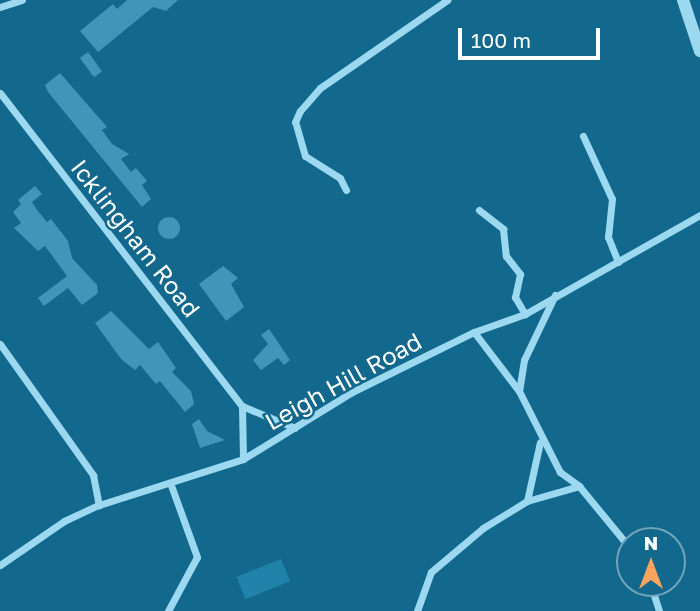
<!DOCTYPE html>
<style>
body{margin:0}
#map{position:relative;width:700px;height:611px;overflow:hidden;background:#13698d;font-family:"Golos Text",sans-serif}
div>[style]{position:absolute}
[style*='--x']{left:calc(var(--x)*1px);top:calc(var(--y)*1px);width:calc(var(--w)*1px);rotate:calc(var(--a)*1deg)}
.green>*{inset:0;background:#2283aa;transform-origin:0 0}
.building>*{inset:0;background:#4095b8;transform-origin:0 0}
.round{border-radius:50%}
.minor>*{height:7px;margin:-3.5px;padding:0 3.5px;transform-origin:3.5px;border-radius:3.5px;background:#9cd9f1}
.tertiary>*{height:12px;margin:-6px;padding:0 6px;transform-origin:6px;border-radius:6px;background:#9cd9f1}
span{translate:-50% -50%;white-space:nowrap;text-align:center;line-height:1.15;-webkit-text-stroke:5px #13698d;paint-order:stroke}
.street-label{font-size:24px;color:#fff}
.north{position:absolute;left:616px;top:527px;width:70px;height:70px;box-sizing:border-box;background:#13698d;border:2px solid #71a5bb;border-radius:50%;rotate:0deg;font-size:19px;font-weight:700;line-height:28px;text-align:center;color:#fff}
.north::after{content:'';display:block;margin:auto;width:24px;height:32px;background:#ffa45c;clip-path:polygon(50% 0,100% 100%,50% 72%,0 100%)}
.scale{position:absolute;left:458px;top:28px;width:142px;height:32px;box-sizing:border-box;border:4px solid #fff;border-top:0;padding-left:9px;font-size:21px;line-height:24px;white-space:nowrap;color:#fff;-webkit-text-stroke:5px #13698d;paint-order:stroke}
</style>
<div id="map">
<div class="green">
<div style="left:281px;top:559px;width:24px;height:48px;rotate:68deg"></div>
</div>
<div class="building">
<div style="clip-path:polygon(127px 0,178px 0,166px 11px,153px 7px,98px 52px,80px 31px,113px 4px,117px 9px)"></div>
<div style="left:88px;top:52px;width:24px;height:10px;rotate:54deg"></div>
<div style="clip-path:polygon(60px 73px,107px 127px,102px 130px,112px 144px,129px 154px,121px 159px,131px 172px,136px 168px,147px 181px,142px 185px,151px 199px,142px 207px,48px 92px,45px 85px)"></div>
<div style="clip-path:polygon(35px 186px,42px 194px,32px 202px,37px 210px,47px 222px,51px 219px,68px 241px,72px 258px,97px 285px,98px 293px,82px 305px,68px 288px,44px 306px,38px 298px,67px 276px,45px 246px,38px 251px,14px 228px,21px 223px,13px 212px,21px 204px,18px 200px)"></div>
<div class="round" style="left:158px;top:217px;width:22px;height:22px"></div>
<div style="clip-path:polygon(223px 266px,238px 278px,231px 284px,244px 307px,226px 321px,199px 284px)"></div>
<div style="clip-path:polygon(111px 311px,149px 349px,158px 342px,176px 368px,172px 372px,191px 391px,194px 404px,185px 412px,160px 381px,156px 384px,140px 365px,135px 370px,121px 359px,95px 323px)"></div>
<div style="clip-path:polygon(269px 329px,290px 360px,284px 365px,278px 358px,261px 370px,253px 360px,268px 344px,261px 335px)"></div>
<div style="clip-path:polygon(199px 419px,207px 431px,225px 440px,200px 448px,192px 424px)"></div>
</div>
<div class="minor">
<div style="--x:0;--y:7;--w:23;--a:-18"></div>
<div style="--x:0;--y:93;--w:396;--a:52.3"></div>
<div style="--x:242;--y:406;--w:57;--a:22.5"></div>
<div style="--x:583;--y:136;--w:69;--a:65.3"></div>
<div style="--x:612;--y:199;--w:38;--a:96"></div>
<div style="--x:608;--y:237;--w:27;--a:68"></div>
<div style="--x:346;--y:190;--w:13;--a:-117"></div>
<div style="--x:340;--y:178;--w:41;--a:-147.8"></div>
<div style="--x:305;--y:156;--w:35;--a:-106"></div>
<div style="--x:295;--y:122;--w:12;--a:-66"></div>
<div style="--x:300;--y:111;--w:30;--a:-49"></div>
<div style="--x:320;--y:88;--w:155;--a:-34.7"></div>
<div style="--x:479;--y:210;--w:31;--a:38"></div>
<div style="--x:503;--y:229;--w:27;--a:84"></div>
<div style="--x:506;--y:256;--w:23;--a:52"></div>
<div style="--x:520;--y:274;--w:24;--a:102"></div>
<div style="--x:515;--y:297;--w:20;--a:60"></div>
<div style="--x:555;--y:295;--w:72;--a:115.5"></div>
<div style="--x:524;--y:360;--w:31;--a:99"></div>
<div style="--x:519;--y:391;--w:91;--a:63.2"></div>
<div style="--x:560;--y:472;--w:24;--a:36"></div>
<div style="--x:579;--y:486;--w:80;--a:50.6"></div>
<div style="--x:474;--y:332;--w:74;--a:52.7"></div>
<div style="--x:0;--y:344;--w:161;--a:54.6"></div>
<div style="--x:93;--y:475;--w:31;--a:79"></div>
<div style="--x:242;--y:406;--w:53;--a:88.9"></div>
<div style="--x:527;--y:501;--w:60;--a:-77.6"></div>
<div style="--x:0;--y:565;--w:78;--a:-34.5"></div>
<div style="--x:64;--y:521;--w:38;--a:-25"></div>
<div style="--x:99;--y:505;--w:151;--a:-17.7"></div>
<div style="--x:243;--y:459;--w:128;--a:-31.6"></div>
<div style="--x:352;--y:392;--w:136;--a:-26.2"></div>
<div style="--x:474;--y:332;--w:54;--a:-19.4"></div>
<div style="--x:525;--y:314;--w:201;--a:-29.5"></div>
<div style="--x:650;--y:583;--w:29;--a:72"></div>
<div style="--x:168;--y:611;--w:61;--a:-61.8"></div>
<div style="--x:197;--y:557;--w:77;--a:-109.9"></div>
<div style="--x:417;--y:611;--w:41;--a:-70.3"></div>
<div style="--x:431;--y:572;--w:68;--a:-40.2"></div>
<div style="--x:483;--y:528;--w:52;--a:-31.5"></div>
<div style="--x:527;--y:501;--w:54;--a:-16.1"></div>
</div>
<div class="tertiary">
<div style="--x:683;--y:0;--w:54;--a:71.6"></div>
</div>
<div class="street-label">
<span style="left:136px;top:238px;rotate:52deg">Icklingham Road</span>
<span style="left:343px;top:381px;rotate:-29deg">Leigh Hill Road</span>
</div>
<div class="north">N</div>
<div class="scale">100 m</div>
</div>
